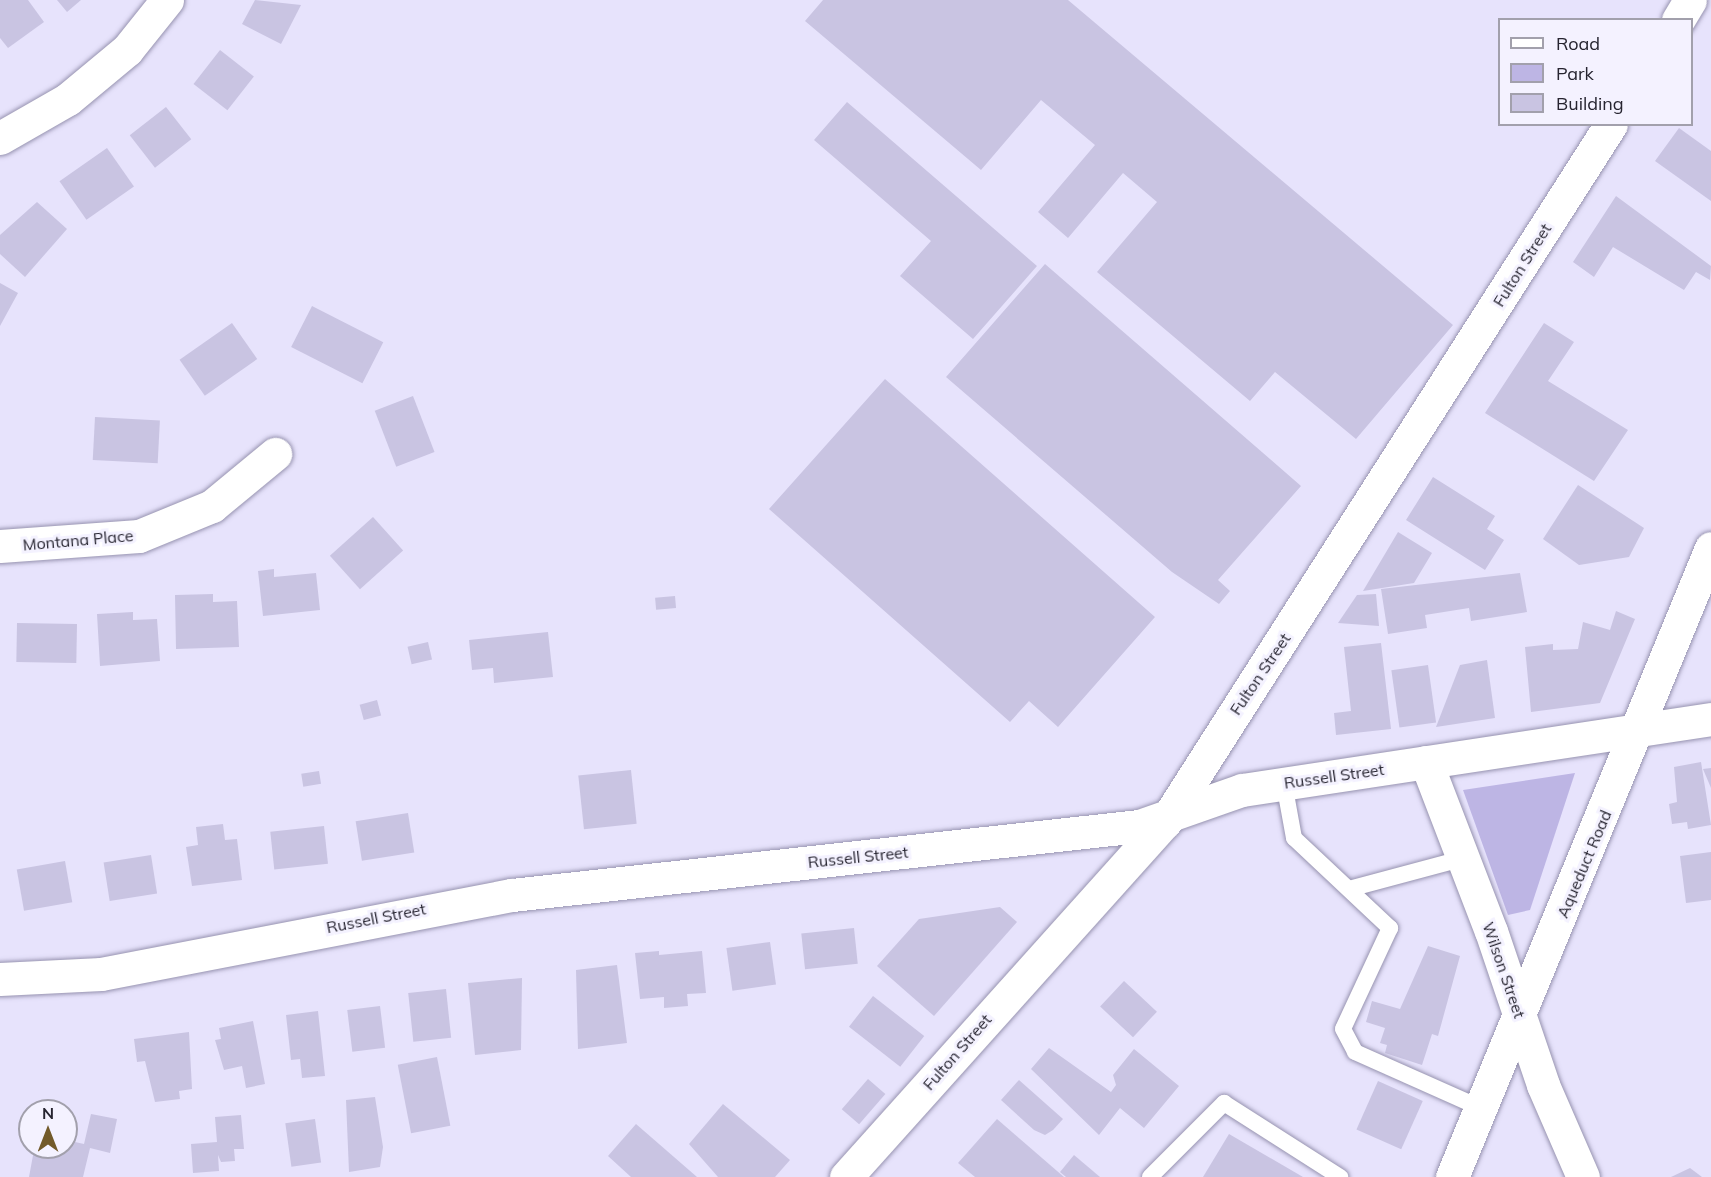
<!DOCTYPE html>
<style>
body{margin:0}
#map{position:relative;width:1711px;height:1177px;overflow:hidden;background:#e7e3fc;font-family:Mulish,sans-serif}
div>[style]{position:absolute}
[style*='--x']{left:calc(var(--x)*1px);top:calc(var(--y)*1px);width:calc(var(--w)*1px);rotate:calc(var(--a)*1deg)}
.green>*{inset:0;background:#bdb5e4}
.building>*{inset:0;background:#c9c4e2;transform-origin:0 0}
.roads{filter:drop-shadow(0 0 2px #9793b0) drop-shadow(0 0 2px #9793b0)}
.service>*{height:16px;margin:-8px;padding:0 8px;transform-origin:8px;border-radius:8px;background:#fff}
.minor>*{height:33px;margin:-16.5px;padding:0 16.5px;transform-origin:16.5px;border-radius:16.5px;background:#fff}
.tertiary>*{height:33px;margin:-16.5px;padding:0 16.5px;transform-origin:16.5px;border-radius:16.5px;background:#fff}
span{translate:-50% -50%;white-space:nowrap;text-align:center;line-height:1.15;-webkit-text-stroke:6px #f4f2ff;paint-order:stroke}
.street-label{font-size:16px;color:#262430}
.legend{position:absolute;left:1498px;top:18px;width:195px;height:108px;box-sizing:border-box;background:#f4f2ff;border:2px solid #a2a0ac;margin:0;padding:8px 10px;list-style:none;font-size:18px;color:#262430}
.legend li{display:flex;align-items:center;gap:12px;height:30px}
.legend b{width:30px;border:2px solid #a2a0ac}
.north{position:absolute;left:18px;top:1099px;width:60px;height:60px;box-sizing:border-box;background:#f4f2ff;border:2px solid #a2a0ac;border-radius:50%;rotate:0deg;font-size:16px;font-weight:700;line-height:24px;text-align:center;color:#262430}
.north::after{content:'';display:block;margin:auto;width:21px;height:27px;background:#725a2a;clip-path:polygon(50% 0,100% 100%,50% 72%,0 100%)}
</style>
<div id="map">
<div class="green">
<div style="clip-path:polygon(1575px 773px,1530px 910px,1508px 915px,1463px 790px)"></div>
</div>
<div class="building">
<div style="clip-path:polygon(0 0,28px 0,44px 22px,8px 48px,0 38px)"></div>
<div style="clip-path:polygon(57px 0,81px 0,67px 12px)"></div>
<div style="clip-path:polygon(255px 0,301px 5px,281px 44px,242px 24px)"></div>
<div style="clip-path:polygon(823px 0,1068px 0,1453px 325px,1356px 439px,1275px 372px,1250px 401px,1097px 272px,1157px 202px,1123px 173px,1068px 238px,1038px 212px,1095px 145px,1041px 100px,981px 170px,805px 21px)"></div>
<div style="left:220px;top:50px;width:43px;height:43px;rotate:38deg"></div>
<div style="clip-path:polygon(847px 102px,1037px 266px,973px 339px,900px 276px,931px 241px,814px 140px)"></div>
<div style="left:166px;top:107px;width:41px;height:46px;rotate:52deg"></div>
<div style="clip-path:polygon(1679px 128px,1711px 151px,1711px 201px,1655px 161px)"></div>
<div style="left:107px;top:148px;width:47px;height:58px;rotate:55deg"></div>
<div style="clip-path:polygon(1616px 196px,1711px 266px,1710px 280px,1696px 272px,1684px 290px,1613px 247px,1594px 277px,1573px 262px)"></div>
<div style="clip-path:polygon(37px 202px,67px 229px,25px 277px,0 254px,0 235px)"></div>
<div style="clip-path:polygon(1045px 264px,1301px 486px,1218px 580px,1230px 591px,1219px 604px,1172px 572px,946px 377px)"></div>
<div style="clip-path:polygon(0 283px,18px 293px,0 326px)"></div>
<div style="left:312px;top:306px;width:80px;height:46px;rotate:27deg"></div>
<div style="left:232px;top:323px;width:44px;height:64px;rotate:55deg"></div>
<div style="clip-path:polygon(1544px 323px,1574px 342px,1548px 381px,1628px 430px,1594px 481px,1485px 413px)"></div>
<div style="clip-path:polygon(885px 379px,1155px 617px,1058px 727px,1029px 701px,1010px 722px,769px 509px)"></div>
<div style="left:413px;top:396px;width:60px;height:41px;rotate:69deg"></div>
<div style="left:95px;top:417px;width:65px;height:43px;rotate:3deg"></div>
<div style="clip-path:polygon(1433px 477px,1495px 516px,1487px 529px,1504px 540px,1485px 570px,1406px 520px)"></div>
<div style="clip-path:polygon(1578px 485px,1644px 528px,1629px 557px,1579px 565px,1543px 539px)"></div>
<div style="left:373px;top:517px;width:45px;height:58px;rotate:48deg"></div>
<div style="clip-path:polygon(1398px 532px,1432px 553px,1414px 583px,1363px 591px)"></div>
<div style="clip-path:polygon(274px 569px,274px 577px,316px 573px,320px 610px,263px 616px,258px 571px)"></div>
<div style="clip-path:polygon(1520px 573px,1527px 612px,1471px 621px,1469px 608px,1425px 615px,1427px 628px,1388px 634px,1381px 589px)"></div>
<div style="clip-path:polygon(213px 594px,213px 602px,237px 601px,239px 647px,176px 649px,175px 595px)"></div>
<div style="clip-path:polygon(1376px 594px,1379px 626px,1338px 623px,1357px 595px)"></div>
<div style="left:675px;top:596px;width:12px;height:20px;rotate:85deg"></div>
<div style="clip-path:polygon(1616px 611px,1635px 619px,1600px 703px,1531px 712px,1525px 647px,1553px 644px,1553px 650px,1578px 649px,1583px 622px,1610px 630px)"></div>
<div style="clip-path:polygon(133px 612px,133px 620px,157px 619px,160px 661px,100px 666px,97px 614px)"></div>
<div style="left:17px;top:623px;width:60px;height:39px;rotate:1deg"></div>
<div style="clip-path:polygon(548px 632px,553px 677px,494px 683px,493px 668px,472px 670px,469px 640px)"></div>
<div style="left:428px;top:642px;width:18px;height:21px;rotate:77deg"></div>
<div style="clip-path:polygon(1381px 643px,1391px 729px,1336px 735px,1334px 713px,1351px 711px,1344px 647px)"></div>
<div style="clip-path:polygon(1487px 660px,1495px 718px,1436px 727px,1460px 665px)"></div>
<div style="left:1428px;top:665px;width:58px;height:37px;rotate:82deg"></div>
<div style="left:377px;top:700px;width:16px;height:18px;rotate:75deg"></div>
<div style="clip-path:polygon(1701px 762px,1711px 825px,1688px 829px,1687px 822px,1672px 824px,1669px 804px,1677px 802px,1674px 767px)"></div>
<div style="clip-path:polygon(1711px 768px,1711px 788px,1703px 769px)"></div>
<div style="left:631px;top:770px;width:54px;height:53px;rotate:84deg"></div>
<div style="left:319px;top:771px;width:13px;height:18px;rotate:81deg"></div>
<div style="left:408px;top:813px;width:40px;height:53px;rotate:81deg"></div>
<div style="clip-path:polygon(223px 824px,225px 840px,237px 839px,242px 880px,192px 886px,186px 847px,198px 845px,196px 827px)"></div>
<div style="left:324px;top:826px;width:38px;height:54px;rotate:84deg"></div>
<div style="clip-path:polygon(1711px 852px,1711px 900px,1686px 903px,1680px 856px)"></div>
<div style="left:151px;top:855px;width:39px;height:48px;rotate:81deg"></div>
<div style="left:65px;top:861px;width:42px;height:49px;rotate:80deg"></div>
<div style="clip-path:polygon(1000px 907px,1017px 922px,934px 1016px,877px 966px,919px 919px)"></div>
<div style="left:854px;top:928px;width:36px;height:53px;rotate:84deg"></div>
<div style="left:770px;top:942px;width:43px;height:44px;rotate:82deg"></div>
<div style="clip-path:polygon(1428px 946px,1460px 956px,1438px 1036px,1432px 1034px,1422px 1065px,1385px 1053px,1387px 1045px,1380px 1043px,1385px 1028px,1366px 1022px,1372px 1001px,1400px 1009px)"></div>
<div style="clip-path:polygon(659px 951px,659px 955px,702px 951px,706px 993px,687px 994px,688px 1006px,664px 1008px,664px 997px,640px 999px,635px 953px)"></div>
<div style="clip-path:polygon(617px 965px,627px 1043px,578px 1049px,576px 970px)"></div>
<div style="clip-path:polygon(522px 978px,521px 1050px,475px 1055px,468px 983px)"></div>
<div style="left:1124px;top:981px;width:45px;height:35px;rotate:43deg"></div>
<div style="left:446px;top:989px;width:49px;height:38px;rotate:84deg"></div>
<div style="left:873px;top:996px;width:65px;height:39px;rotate:38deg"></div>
<div style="left:380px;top:1006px;width:42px;height:33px;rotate:83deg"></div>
<div style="clip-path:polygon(318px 1011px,325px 1076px,302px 1078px,300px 1059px,291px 1060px,286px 1015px)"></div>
<div style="clip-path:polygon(253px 1021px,265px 1084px,246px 1088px,242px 1066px,224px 1070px,215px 1040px,221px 1039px,219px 1028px)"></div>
<div style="clip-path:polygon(189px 1032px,192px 1089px,179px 1091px,180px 1099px,155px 1102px,145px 1061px,137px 1062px,134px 1039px)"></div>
<div style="clip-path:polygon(1049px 1048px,1111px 1092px,1116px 1085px,1113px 1075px,1134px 1049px,1179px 1086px,1144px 1128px,1120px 1108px,1099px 1135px,1031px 1069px)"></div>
<div style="left:437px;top:1057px;width:70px;height:40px;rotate:79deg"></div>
<div style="left:868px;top:1079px;width:23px;height:40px;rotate:41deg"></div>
<div style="clip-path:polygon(1019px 1080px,1063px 1119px,1053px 1130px,1045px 1135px,1034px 1130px,1001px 1100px)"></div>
<div style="left:1378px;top:1081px;width:49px;height:53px;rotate:24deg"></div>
<div style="clip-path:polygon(375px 1097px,383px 1147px,380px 1167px,349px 1172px,346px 1100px)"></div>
<div style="clip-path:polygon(723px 1104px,790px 1160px,775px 1177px,718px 1177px,689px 1144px)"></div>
<div style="clip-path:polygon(91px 1114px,117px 1119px,110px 1153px,90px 1148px,83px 1177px,29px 1177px,34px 1150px,66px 1147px,66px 1140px,84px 1144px)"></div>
<div style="clip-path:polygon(241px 1115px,244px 1149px,234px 1149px,235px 1161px,221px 1162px,218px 1155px,219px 1171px,193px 1173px,191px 1144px,217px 1142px,215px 1117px)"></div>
<div style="left:315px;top:1119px;width:44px;height:30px;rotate:82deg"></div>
<div style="clip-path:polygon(997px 1119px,1064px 1177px,975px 1177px,958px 1163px)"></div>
<div style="clip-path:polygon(636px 1124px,697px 1177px,631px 1177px,608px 1156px)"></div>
<div style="clip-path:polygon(1229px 1134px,1303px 1177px,1203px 1177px)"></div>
<div style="clip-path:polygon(1074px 1155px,1100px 1177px,1066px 1177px,1060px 1172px)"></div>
<div style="clip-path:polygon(1690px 1168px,1702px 1177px,1671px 1177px)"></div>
</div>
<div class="roads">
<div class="service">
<div style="--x:1284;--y:783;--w:56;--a:79.7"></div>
<div style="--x:1294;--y:838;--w:132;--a:43.2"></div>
<div style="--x:1390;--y:928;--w:111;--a:115"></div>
<div style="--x:1343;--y:1029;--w:26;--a:62"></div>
<div style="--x:1355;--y:1052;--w:138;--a:24"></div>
<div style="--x:1349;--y:889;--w:116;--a:-15"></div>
<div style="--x:1150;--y:1177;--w:105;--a:-45"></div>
<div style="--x:1224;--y:1103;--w:138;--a:32.5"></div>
</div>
<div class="minor">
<div style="--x:1678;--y:20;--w:23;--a:-59"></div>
<div style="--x:0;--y:138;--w:78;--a:-29.8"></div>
<div style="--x:68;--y:99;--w:77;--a:-39.7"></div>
<div style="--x:127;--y:50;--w:64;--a:-51.3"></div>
<div style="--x:0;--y:546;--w:139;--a:-4.1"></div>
<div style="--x:139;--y:536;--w:79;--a:-22.3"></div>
<div style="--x:212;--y:506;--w:82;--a:-39.5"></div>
<div style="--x:1426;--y:762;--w:181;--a:69"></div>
<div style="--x:1491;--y:931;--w:163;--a:71.3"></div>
<div style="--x:1543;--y:1085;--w:100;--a:66.5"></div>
<div style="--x:0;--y:979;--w:101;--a:-2.8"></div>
<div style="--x:101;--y:974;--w:419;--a:-10.9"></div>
<div style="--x:512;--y:895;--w:631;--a:-6.28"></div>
<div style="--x:1139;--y:826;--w:109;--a:-19.3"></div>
<div style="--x:1242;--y:790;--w:474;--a:-8.6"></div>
<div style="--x:846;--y:1177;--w:477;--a:-48.1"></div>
<div style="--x:1165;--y:822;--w:828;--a:-57.42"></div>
</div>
<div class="tertiary">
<div style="--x:1452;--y:1177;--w:680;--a:-67.62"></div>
</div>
</div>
<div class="street-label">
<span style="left:1522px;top:265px;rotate:-58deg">Fulton Street</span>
<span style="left:78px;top:540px;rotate:-5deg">Montana Place</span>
<span style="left:1260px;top:674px;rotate:-56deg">Fulton Street</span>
<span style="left:1334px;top:776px;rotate:-8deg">Russell Street</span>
<span style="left:858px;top:857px;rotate:-6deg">Russell Street</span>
<span style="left:1584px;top:864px;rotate:-67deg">Aqueduct Road</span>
<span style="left:376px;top:918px;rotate:-11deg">Russell Street</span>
<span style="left:1504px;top:970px;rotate:71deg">Wilson Street</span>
<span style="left:957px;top:1052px;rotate:-49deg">Fulton Street</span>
</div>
<ul class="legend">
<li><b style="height:8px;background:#fff"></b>Road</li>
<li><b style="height:16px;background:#bdb5e4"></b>Park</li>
<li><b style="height:16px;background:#c9c4e2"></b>Building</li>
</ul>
<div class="north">N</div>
</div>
